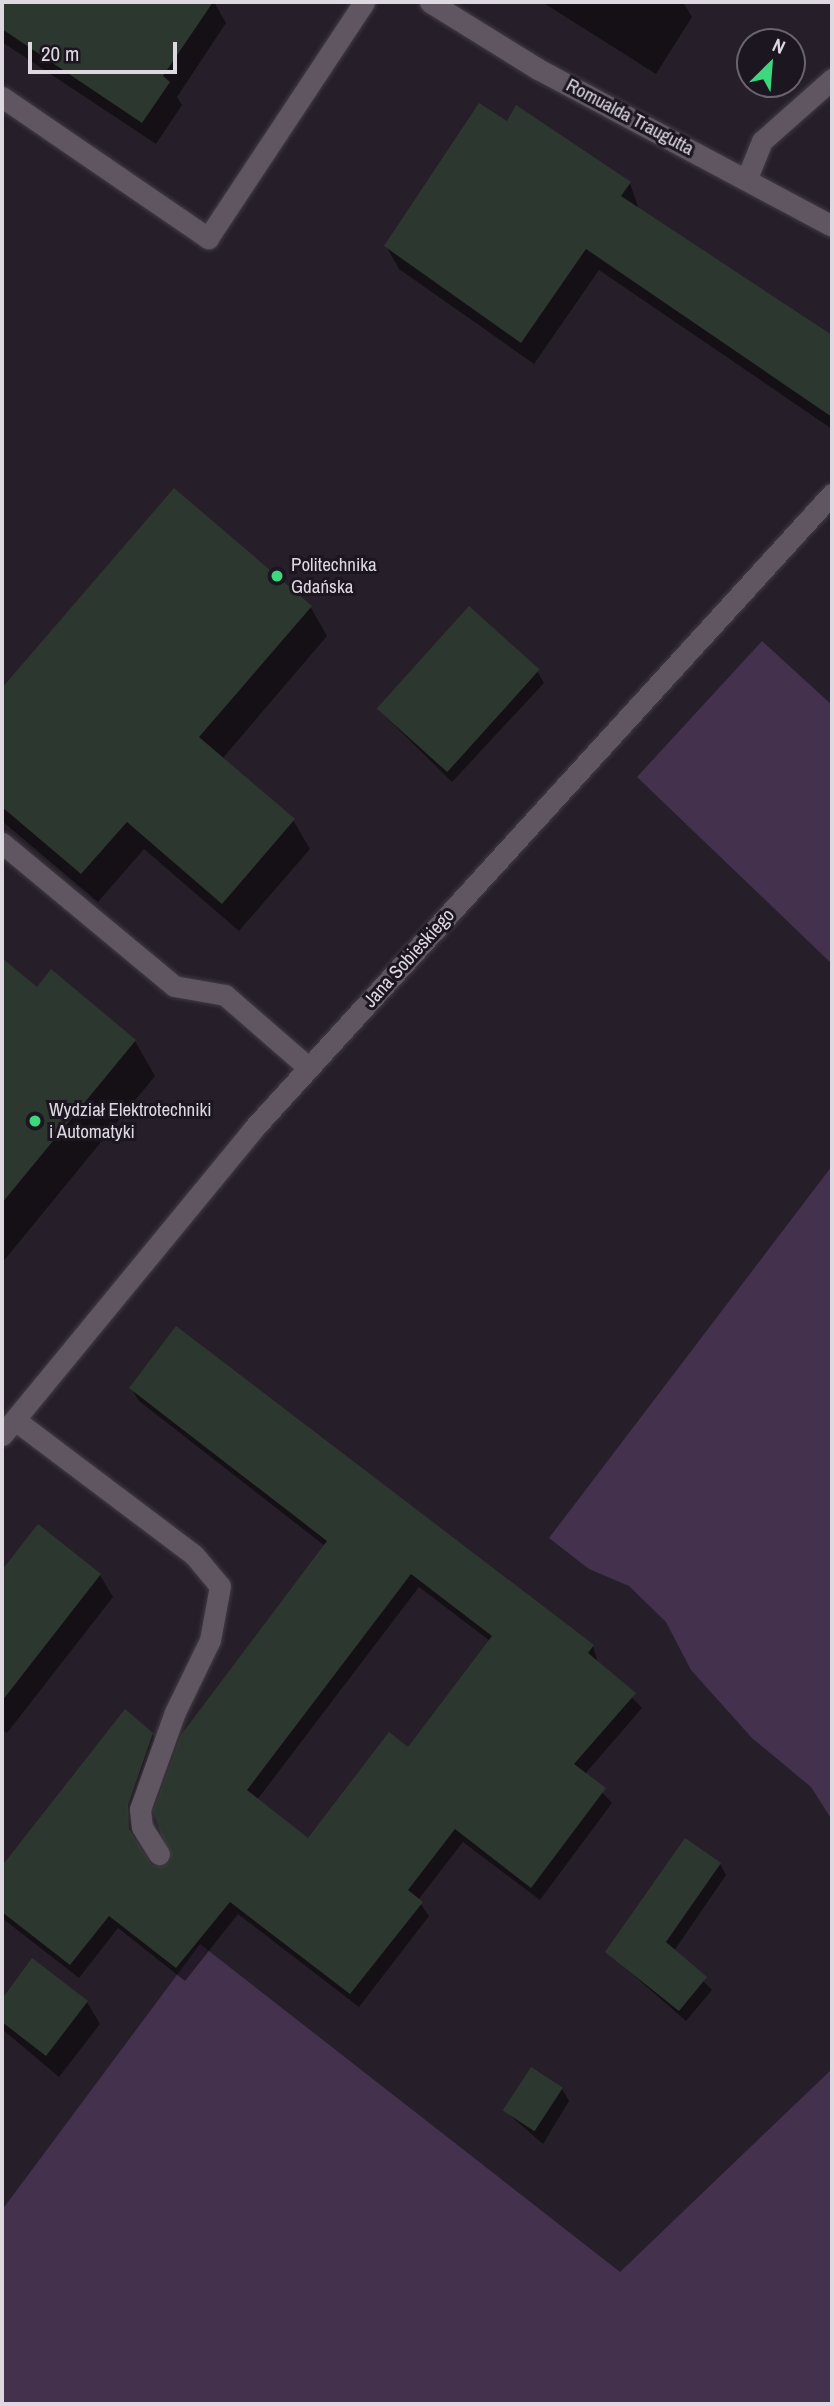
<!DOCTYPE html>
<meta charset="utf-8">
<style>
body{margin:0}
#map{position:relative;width:834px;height:2406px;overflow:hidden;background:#261f29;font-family:"Archivo Narrow",sans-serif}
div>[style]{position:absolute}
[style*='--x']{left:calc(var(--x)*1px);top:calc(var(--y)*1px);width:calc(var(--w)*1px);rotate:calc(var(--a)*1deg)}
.green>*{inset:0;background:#44314d}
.shadow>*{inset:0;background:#0007}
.building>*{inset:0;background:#2c382f;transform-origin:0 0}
.roads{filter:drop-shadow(0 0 2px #413b43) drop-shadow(0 0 2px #413b43)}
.lane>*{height:21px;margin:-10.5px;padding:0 10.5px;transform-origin:10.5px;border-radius:10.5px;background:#5f5662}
.secondary>*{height:21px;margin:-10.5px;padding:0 10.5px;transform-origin:10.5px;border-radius:10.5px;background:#5f5662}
.dots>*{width:19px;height:19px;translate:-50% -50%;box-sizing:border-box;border:4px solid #1c1620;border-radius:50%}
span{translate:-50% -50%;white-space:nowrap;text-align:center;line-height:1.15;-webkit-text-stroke:6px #1c1620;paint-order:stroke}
.street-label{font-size:19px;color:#ded9e0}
.poi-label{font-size:19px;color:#ded9e0}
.left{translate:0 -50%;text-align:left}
.frame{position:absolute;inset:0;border:4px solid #ded9e0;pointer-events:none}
.north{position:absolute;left:736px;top:28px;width:70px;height:70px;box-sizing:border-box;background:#1c1620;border:2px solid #6a646d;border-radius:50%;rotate:25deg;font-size:19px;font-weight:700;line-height:28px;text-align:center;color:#ded9e0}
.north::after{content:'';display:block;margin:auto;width:24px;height:32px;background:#3dd77e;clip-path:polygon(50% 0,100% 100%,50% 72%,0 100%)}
.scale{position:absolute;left:28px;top:42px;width:149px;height:32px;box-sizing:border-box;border:4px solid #ded9e0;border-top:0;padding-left:9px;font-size:21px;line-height:24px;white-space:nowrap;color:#ded9e0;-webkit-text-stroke:5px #1c1620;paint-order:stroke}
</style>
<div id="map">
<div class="green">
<div style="clip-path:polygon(762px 641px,832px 705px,832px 964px,637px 777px)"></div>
<div style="clip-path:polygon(832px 1166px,832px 1820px,811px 1787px,752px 1738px,691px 1670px,666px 1622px,629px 1586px,589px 1569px,549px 1538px)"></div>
<div style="clip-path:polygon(200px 1944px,620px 2272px,832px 2069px,832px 2404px,2px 2404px,2px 2210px)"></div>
</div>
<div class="shadow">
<div style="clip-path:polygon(2px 2px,214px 2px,226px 23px,177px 97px,182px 105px,156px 144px,2px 42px)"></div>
<div style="clip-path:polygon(542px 2px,683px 2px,692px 17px,656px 74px)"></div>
<div style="clip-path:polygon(507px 124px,630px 183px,639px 210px,832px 337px,832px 429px,599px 270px,534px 364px,399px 269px,386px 246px)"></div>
<div style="clip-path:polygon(174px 490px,311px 608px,327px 636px,222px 759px,293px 820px,310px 849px,239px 931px,144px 849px,98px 902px,2px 821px,2px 691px)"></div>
<div style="clip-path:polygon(537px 671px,544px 683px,452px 782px,377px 708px)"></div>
<div style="clip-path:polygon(2px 960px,37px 989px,135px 1041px,155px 1076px,2px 1263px)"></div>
<div style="clip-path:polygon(evenodd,131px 1388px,593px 1646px,598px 1663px,642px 1708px,585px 1774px,612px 1803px,540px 1900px,463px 1842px,418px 1900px,429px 1916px,359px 2007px,238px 1914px,185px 1981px,118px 1928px,79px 1978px,2px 1918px,2px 1866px,152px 1734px,160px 1748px,134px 1819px,136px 1843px,152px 1867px,172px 1862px,325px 1546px,139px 1401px,131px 1388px,419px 1587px,490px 1641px,408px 1749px,309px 1841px,257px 1800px,419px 1587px)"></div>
<div style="clip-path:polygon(38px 1526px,100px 1575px,113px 1597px,7px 1733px,2px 1729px,2px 1573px)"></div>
<div style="clip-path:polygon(720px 1864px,726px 1875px,674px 1951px,712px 1990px,686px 2021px,607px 1952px)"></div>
<div style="clip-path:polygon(33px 1961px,87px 2002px,100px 2024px,59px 2077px,2px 2029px,2px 2002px)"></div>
<div style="clip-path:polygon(562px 2089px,569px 2101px,543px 2144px,505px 2111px)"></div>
</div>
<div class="building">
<div style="clip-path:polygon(2px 2px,213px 2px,163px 76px,170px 82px,142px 123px,2px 29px)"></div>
<div style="clip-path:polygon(479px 103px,507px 121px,516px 105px,631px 182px,621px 196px,832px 335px,832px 417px,586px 249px,521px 343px,384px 246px)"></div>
<div style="clip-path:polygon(174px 488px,312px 606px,199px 737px,295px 819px,222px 904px,127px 822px,81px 874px,2px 807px,2px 688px)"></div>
<div style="left:469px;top:606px;width:95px;height:138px;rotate:42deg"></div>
<div style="clip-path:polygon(2px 958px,37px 987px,51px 969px,136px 1040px,2px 1203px)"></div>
<div style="clip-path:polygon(evenodd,176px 1326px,594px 1645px,588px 1653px,636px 1693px,574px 1764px,606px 1788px,531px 1888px,455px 1829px,408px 1890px,423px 1902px,350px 1994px,230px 1902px,176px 1968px,109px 1916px,70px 1965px,2px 1912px,2px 1866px,125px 1709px,153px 1733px,128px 1805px,129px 1829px,152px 1865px,170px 1861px,153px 1811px,181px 1735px,327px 1541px,129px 1388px,176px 1326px,411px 1574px,492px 1636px,408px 1747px,389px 1732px,308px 1838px,247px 1790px,411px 1574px)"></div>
<div style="clip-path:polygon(38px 1524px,101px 1574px,2px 1701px,2px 1570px)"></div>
<div style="clip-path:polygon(685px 1838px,721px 1863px,666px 1942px,707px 1977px,679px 2011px,605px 1952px)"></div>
<div style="clip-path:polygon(32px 1958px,88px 2001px,46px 2056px,2px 2022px,2px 1999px)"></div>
<div style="left:531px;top:2067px;width:38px;height:52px;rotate:33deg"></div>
</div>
<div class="roads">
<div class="lane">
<div style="--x:2;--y:97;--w:250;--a:34.4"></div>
<div style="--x:208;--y:238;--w:283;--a:-56.5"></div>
<div style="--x:747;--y:178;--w:40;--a:-68"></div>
<div style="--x:762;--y:141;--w:94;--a:-41.5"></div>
<div style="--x:2;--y:843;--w:224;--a:39.7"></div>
<div style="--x:174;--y:986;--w:52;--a:10"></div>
<div style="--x:225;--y:995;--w:111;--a:41"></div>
<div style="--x:15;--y:1420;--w:224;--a:37"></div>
<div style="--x:194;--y:1555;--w:40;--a:50"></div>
<div style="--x:220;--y:1586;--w:55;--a:100.5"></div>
<div style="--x:210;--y:1640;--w:80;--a:115.9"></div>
<div style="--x:175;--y:1712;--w:103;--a:109.8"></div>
<div style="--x:140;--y:1809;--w:18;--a:84"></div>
<div style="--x:142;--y:1827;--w:32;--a:58"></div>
</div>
<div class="secondary">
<div style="--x:430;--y:2;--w:127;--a:31.8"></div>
<div style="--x:538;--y:69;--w:333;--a:28.1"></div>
<div style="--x:2;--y:1435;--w:397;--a:-50.6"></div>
<div style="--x:254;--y:1128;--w:858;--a:-47.65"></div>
</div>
</div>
<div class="dots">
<div style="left:277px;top:576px;background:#3dd77e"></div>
<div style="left:35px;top:1121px;background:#3dd77e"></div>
</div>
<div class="street-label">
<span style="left:630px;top:117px;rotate:28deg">Romualda Traugutta</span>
<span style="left:409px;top:958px;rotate:-48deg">Jana Sobieskiego</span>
</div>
<div class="poi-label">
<span class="left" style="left:291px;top:576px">Politechnika<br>Gdańska</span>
<span class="left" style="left:49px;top:1121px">Wydział Elektrotechniki<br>i Automatyki</span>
</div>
<div class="frame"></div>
<div class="north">N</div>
<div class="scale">20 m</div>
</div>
